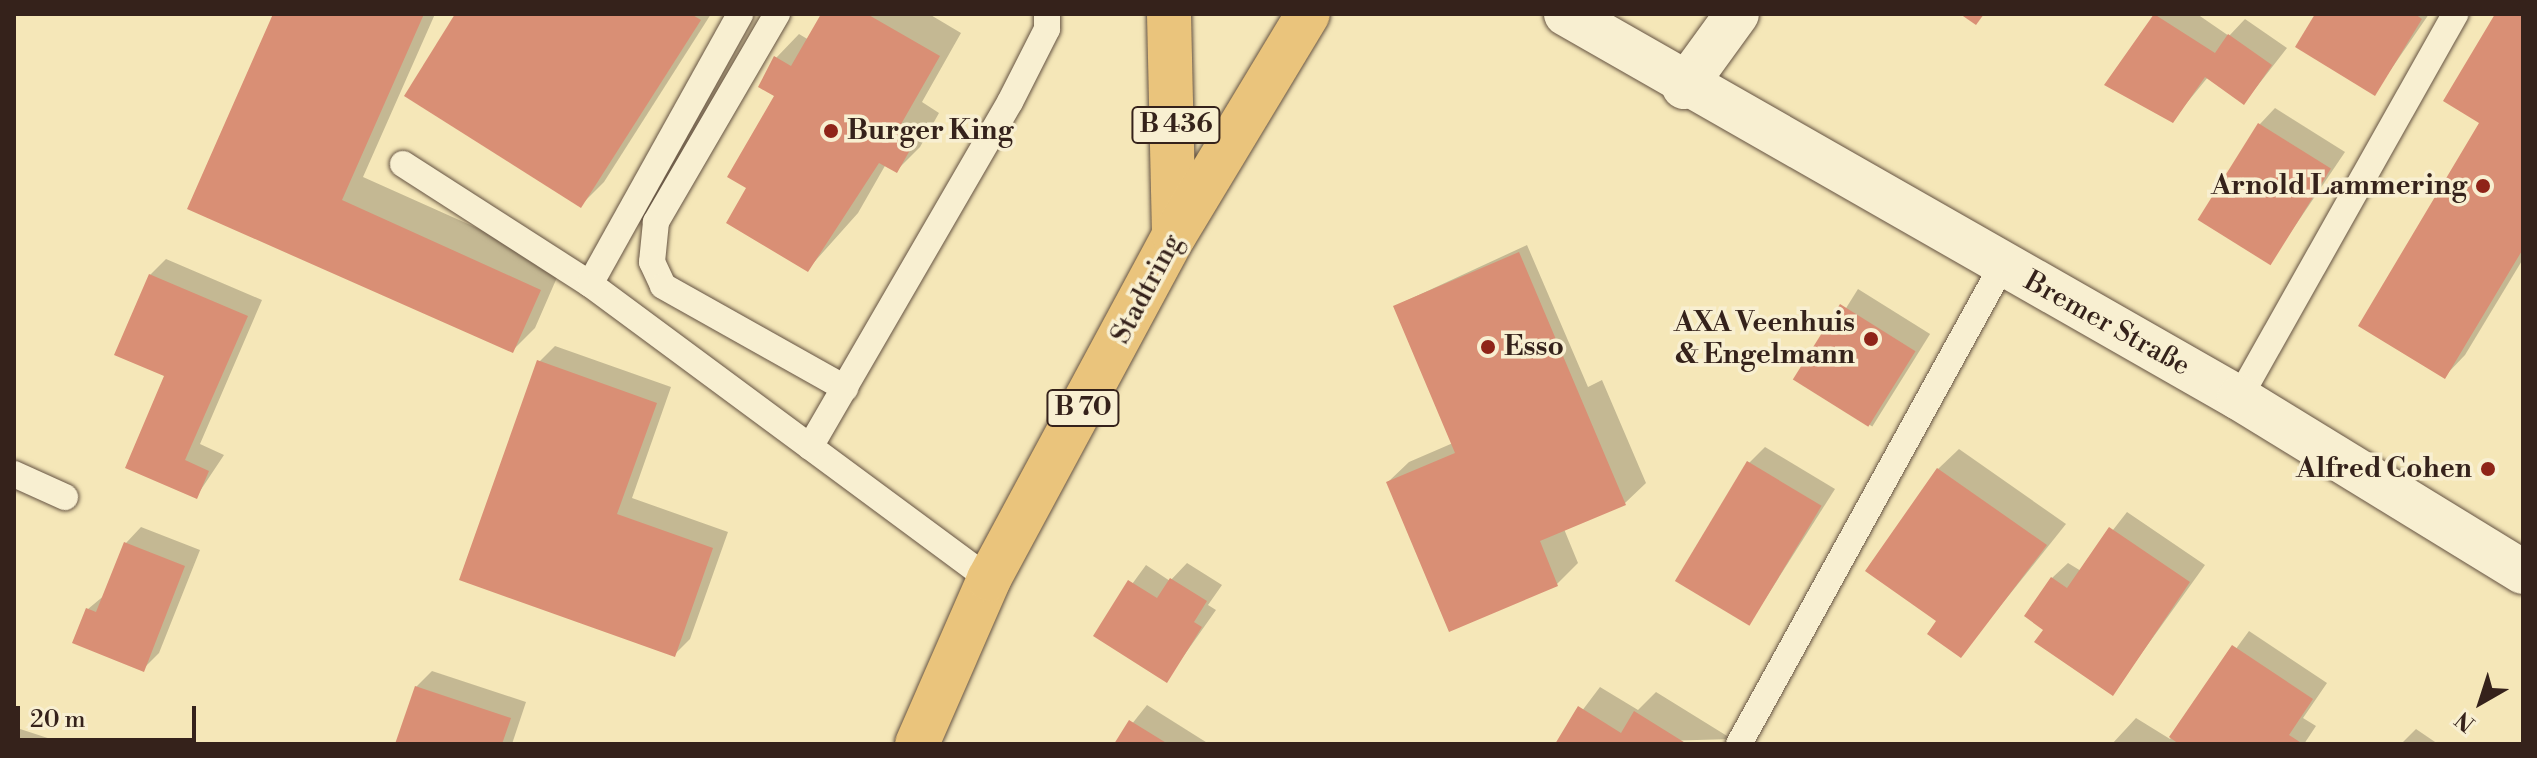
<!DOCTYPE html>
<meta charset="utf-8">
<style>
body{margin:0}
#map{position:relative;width:2537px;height:758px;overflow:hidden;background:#f5e7b8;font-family:"Libre Bodoni",serif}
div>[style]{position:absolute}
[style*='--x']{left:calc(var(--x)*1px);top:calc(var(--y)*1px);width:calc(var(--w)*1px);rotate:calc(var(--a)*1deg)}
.shadow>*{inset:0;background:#0003;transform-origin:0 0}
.building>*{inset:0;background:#d98f75;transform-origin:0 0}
.roads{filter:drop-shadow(0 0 2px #655342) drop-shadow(0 0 2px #655342)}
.service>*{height:26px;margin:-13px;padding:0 13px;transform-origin:13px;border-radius:13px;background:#f8efd1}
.minor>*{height:44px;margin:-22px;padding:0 22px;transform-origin:22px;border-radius:22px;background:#f8efd1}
.secondary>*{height:44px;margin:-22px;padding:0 22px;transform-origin:22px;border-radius:22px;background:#f8efd1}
.primary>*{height:44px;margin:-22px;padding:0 22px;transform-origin:22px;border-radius:22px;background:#eac47c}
.dots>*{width:22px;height:22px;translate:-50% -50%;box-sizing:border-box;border:4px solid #f8efd1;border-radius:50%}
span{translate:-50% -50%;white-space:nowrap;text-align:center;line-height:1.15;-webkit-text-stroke:7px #f8efd1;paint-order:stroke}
.shield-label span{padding:2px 6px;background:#f8efd1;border:2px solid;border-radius:6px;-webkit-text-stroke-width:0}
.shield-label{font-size:26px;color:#35221b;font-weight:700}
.poi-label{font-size:28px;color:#35221b;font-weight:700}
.left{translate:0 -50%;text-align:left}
.right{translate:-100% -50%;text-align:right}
.street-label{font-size:28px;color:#35221b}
.frame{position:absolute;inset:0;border:16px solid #35221b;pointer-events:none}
.north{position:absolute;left:2441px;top:662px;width:80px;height:80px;-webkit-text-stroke:6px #f8efd1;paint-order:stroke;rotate:219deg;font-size:22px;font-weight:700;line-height:32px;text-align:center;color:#35221b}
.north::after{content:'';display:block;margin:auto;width:28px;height:36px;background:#35221b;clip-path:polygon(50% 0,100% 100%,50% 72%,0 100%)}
.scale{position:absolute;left:16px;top:706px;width:180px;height:36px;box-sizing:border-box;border:4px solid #35221b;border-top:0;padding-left:10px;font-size:24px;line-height:28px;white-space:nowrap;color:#35221b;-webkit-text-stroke:6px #f8efd1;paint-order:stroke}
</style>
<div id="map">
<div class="shadow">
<div style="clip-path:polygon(275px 14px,435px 14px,363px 177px,562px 266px,535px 328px,512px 351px,190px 208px)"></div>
<div style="clip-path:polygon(458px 14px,711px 14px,604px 182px,581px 205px)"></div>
<div style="clip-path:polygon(823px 14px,929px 14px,961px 33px,922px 102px,939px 113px,920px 147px,897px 170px,886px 164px,858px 213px,808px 269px,748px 189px,777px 95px,776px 58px,799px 34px,809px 40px)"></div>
<div style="clip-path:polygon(2156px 14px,2197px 14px,2229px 36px,2245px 19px,2287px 48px,2244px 103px,2208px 77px,2172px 121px,2106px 85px)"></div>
<div style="clip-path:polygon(2317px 14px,2429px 14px,2374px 94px)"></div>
<div style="clip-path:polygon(2497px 14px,2523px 14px,2523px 259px,2465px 355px,2445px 376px)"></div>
<div style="clip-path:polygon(2275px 108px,2345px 152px,2270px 263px,2260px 124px)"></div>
<div style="clip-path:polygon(1527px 245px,1588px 387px,1602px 380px,1646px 483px,1625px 503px,1564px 529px,1578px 563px,1557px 584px,1450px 630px,1388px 482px,1409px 462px,1453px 443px,1395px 306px)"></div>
<div style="clip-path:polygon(166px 259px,262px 300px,200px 444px,224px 455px,196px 497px,127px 467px,167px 375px,150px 275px)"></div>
<div style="left:1858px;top:289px;width:85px;height:109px;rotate:32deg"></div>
<div style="clip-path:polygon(555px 346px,671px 387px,632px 498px,728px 532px,690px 639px,674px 655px,539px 362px)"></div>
<div style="clip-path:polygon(1765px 447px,1835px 489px,1750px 623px,1749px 463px)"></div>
<div style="clip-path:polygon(1959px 449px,2066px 524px,1961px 655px,1939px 620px,1938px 469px)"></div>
<div style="clip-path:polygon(2127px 512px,2205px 565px,2113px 693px,2046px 629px,2052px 578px,2068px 563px,2081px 571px)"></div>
<div style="clip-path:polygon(141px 527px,200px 550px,159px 653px,143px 669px,88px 609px,106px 594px,126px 543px)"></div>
<div style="clip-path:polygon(1187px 563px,1222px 585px,1208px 605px,1216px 610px,1166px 681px,1095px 635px,1146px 565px,1170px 581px)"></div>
<div style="clip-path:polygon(2249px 631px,2327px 683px,2303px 718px,2316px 726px,2304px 744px,2112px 744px,2136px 718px,2170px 739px)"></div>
<div style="clip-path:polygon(432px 671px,526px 702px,512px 744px,397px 744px,416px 687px)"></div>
<div style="clip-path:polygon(1600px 687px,1638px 710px,1656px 692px,1732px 739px,1557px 744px)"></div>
<div style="clip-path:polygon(1147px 705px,1209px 744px,1116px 744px)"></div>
<div style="clip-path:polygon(14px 727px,66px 744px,14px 744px)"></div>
<div style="clip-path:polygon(2416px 729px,2438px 744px,2401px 744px)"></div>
</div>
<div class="building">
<div style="clip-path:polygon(273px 14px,424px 14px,342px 200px,541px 290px,513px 353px,187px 209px)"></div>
<div style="clip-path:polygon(455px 14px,691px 14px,701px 20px,581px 208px,404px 96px)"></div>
<div style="clip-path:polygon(821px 14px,867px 14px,940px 56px,900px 126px,918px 136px,897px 173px,879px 163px,808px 272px,726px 223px,746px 188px,727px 177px,774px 96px,758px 87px,774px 56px,791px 66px)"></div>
<div style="clip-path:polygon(1960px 14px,1984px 14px,1976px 25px)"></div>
<div style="clip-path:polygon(2154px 14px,2215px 53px,2228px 34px,2272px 65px,2244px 105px,2205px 77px,2173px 123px,2104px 85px)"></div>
<div style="clip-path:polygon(2315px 14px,2415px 14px,2422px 19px,2375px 96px,2295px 47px)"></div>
<div style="clip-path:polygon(2495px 14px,2523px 14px,2523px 249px,2445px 379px,2358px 326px,2479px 123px,2443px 101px)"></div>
<div style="left:2258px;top:123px;width:86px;height:114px;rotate:32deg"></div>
<div style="clip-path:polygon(1519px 252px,1626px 505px,1540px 541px,1558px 586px,1449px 632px,1386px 482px,1455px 453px,1393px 306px)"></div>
<div style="clip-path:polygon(149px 274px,248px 316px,185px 460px,209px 471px,197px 499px,125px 468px,164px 376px,114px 355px)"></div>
<div style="left:1840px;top:304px;width:89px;height:89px;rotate:32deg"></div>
<div style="clip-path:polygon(537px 360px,657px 403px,617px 514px,713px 548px,675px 657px,459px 580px)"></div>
<div style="left:1747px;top:461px;width:87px;height:140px;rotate:31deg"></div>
<div style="clip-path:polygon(1937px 468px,2047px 545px,1961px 658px,1927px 634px,1936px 621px,1865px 571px)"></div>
<div style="clip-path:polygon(2109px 527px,2190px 582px,2113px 696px,2034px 642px,2043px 630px,2024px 616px,2051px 577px,2067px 588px)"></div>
<div style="clip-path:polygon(124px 542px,185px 566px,144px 672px,72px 643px,86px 608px,96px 612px)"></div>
<div style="clip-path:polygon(1170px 578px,1207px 601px,1194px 622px,1202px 627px,1167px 683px,1093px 636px,1128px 580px,1157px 598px)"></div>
<div style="clip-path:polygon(2232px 645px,2313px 699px,2289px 735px,2303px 744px,2179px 744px,2169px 737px)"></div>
<div style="clip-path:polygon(415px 686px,511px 718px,502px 744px,395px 744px)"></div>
<div style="clip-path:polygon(1578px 706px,1621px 733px,1634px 711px,1687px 744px,1555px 744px)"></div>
<div style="clip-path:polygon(1129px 720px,1168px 744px,1114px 744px)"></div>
</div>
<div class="roads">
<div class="service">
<div style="--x:777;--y:14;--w:241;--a:120.2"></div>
<div style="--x:656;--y:222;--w:40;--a:95.7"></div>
<div style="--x:652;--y:262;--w:26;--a:65"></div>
<div style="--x:663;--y:286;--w:209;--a:29.3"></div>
<div style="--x:403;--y:164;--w:222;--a:32.7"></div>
<div style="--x:590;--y:284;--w:309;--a:-60.9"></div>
<div style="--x:590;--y:284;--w:496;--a:36.5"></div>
<div style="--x:2239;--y:398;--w:441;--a:-60.6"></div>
<div style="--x:810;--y:447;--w:399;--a:-59.9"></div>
<div style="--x:1010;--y:102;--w:82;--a:-63.1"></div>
<div style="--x:1047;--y:29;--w:15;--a:-90"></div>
<div style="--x:14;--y:474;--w:56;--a:24.3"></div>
<div style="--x:1739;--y:744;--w:546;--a:-61.18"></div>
</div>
<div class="minor">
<div style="--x:1684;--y:87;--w:90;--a:-54"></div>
</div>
<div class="secondary">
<div style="--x:1566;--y:14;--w:775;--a:29.71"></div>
<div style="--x:2239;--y:398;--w:333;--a:31.5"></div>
</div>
<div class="primary">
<div style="--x:1169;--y:14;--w:219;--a:88.7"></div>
<div style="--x:917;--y:744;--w:180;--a:-66.4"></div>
<div style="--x:989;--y:579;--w:390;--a:-61.7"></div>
<div style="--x:1174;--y:236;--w:259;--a:-58.9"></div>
</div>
</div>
<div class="dots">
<div style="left:831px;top:131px;background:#8f2418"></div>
<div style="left:2483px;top:186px;background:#8f2418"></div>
<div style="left:1871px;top:339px;background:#8f2418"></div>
<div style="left:1488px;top:347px;background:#8f2418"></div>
<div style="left:2488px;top:469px;background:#8f2418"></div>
</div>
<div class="shield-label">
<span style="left:1176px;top:125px">B 436</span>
<span style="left:1083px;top:408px">B 70</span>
</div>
<div class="poi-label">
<span class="left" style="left:847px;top:131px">Burger King</span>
<span class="right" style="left:2467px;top:186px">Arnold Lammering</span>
<span class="right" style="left:1855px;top:339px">AXA Veenhuis<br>&amp; Engelmann</span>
<span class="left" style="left:1504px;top:347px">Esso</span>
<span class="right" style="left:2472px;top:469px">Alfred Cohen</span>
</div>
<div class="street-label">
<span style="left:1147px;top:289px;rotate:-62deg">Stadtring</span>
<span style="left:2107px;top:324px;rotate:29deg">Bremer Straße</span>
</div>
<div class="frame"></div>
<div class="north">N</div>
<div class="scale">20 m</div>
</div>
